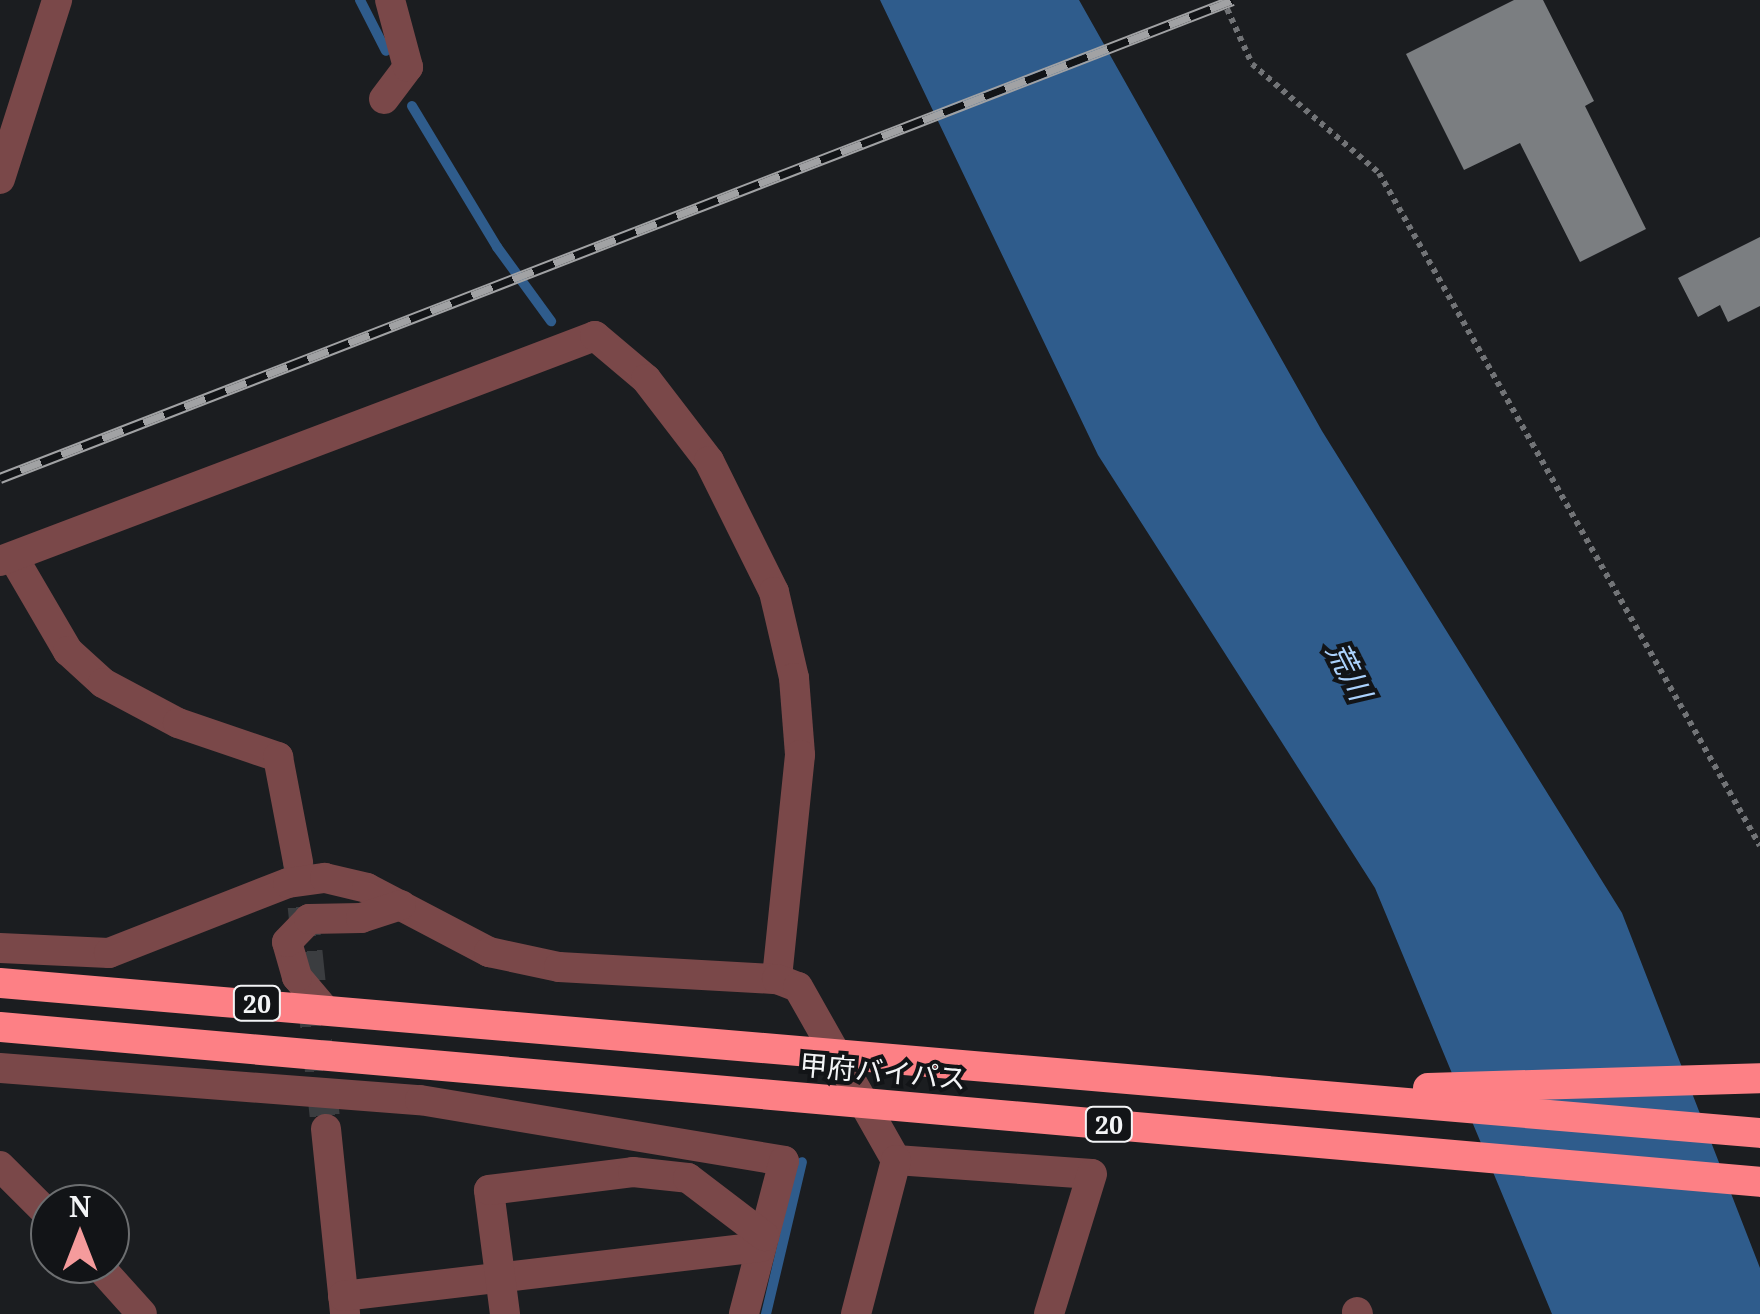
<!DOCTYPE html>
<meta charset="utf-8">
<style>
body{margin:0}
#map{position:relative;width:1760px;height:1314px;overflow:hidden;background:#1b1d20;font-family:"Noto Serif","Noto Sans JP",serif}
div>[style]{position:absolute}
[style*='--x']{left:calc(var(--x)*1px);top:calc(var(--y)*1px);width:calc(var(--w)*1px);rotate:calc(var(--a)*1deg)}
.water>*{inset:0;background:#2f5c8c}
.stream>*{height:10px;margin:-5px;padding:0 5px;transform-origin:5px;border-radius:5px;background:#2f5c8c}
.building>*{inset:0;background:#7b7e81}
.minor-tunnel>*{height:30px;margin-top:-15px;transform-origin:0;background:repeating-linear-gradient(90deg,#3b3d40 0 30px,transparent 0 45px)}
.path>*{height:6px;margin-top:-3px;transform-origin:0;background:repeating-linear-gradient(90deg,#727477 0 5px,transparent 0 10px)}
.minor>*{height:30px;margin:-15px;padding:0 15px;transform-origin:15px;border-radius:15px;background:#7a4849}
.highway>*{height:30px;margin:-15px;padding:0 15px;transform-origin:15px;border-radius:15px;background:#fd8085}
.rail>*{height:11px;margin-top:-5.5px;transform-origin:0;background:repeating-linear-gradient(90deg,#121417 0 22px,#a1a2a4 0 44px);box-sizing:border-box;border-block:2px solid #a1a2a4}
span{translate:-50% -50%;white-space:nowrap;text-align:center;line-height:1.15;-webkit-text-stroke:8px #121417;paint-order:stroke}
.shield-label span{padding:2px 8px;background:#121417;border:2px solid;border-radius:8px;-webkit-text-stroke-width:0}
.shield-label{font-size:25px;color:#f3f4f6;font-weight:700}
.street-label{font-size:28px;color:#f3f4f6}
.water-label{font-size:30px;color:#abd2fd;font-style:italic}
.north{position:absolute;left:30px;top:1184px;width:100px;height:100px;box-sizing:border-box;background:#121417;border:2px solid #6c6e70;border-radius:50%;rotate:0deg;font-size:28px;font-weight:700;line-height:40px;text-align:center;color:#f3f4f6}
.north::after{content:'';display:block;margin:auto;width:35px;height:45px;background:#f59b9c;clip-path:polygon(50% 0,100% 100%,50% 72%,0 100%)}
</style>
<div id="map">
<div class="water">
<div style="clip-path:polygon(880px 0,1079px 0,1322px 431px,1622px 913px,1760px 1268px,1760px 1314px,1552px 1314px,1375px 888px,1098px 455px)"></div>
</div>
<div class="stream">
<div style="--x:360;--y:0;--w:57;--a:63"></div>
<div style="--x:412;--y:106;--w:165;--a:58.9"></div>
<div style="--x:497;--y:247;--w:92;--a:53.9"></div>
<div style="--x:766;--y:1314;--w:156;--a:-76.7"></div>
</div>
<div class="building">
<div style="clip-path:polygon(1514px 0,1543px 0,1594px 101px,1585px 106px,1646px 229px,1580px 262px,1520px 143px,1464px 170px,1406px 54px)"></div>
<div style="clip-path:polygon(1760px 237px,1760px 306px,1728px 322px,1720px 305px,1698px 317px,1678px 278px)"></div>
</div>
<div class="minor-tunnel">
<div style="--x:298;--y:862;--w:268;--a:84"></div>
</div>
<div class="path">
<div style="--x:1223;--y:0;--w:70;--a:65.6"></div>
<div style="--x:1252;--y:64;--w:167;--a:40.6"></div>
<div style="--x:1379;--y:173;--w:773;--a:60.48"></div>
</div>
<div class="minor">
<div style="--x:384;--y:99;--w:40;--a:-53"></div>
<div style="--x:408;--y:67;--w:69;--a:-105"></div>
<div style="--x:0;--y:179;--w:188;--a:-72.3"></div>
<div style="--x:13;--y:557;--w:109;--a:59.7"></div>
<div style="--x:68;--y:651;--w:47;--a:42.4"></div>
<div style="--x:103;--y:683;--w:85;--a:28.1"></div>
<div style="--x:178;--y:723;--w:106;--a:18.8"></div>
<div style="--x:278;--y:757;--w:107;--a:79.2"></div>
<div style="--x:0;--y:561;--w:636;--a:-20.71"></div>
<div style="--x:595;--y:336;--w:67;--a:40.1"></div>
<div style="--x:646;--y:379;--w:103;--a:52.5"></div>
<div style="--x:709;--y:461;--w:146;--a:63.6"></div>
<div style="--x:774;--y:592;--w:88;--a:76.9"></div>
<div style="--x:794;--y:678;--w:77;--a:85.5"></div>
<div style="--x:800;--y:755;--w:225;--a:95.9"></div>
<div style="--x:0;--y:948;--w:109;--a:2.6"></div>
<div style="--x:109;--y:953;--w:192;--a:-21.4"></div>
<div style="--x:288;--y:883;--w:37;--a:-8"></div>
<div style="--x:325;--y:878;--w:43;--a:13.4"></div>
<div style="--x:367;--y:888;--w:138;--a:27.7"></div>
<div style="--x:489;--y:952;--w:72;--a:12.1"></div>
<div style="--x:559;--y:967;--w:218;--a:3.2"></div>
<div style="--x:777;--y:979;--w:22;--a:21"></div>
<div style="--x:798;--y:987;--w:199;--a:60.5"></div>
<div style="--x:896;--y:1160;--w:196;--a:4.1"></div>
<div style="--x:1092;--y:1174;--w:146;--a:107.1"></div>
<div style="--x:324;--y:1009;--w:42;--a:-130.2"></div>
<div style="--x:297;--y:977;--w:36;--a:-106"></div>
<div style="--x:287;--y:942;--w:32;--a:-46"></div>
<div style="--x:309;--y:919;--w:52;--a:-1.1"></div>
<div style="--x:361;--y:918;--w:42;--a:-18"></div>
<div style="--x:0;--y:1068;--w:421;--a:4.4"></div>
<div style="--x:420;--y:1100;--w:369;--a:9.5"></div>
<div style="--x:784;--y:1161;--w:158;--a:104.7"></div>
<div style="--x:326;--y:1129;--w:186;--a:84.1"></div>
<div style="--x:0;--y:1166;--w:71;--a:45"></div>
<div style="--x:97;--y:1264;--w:67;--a:48"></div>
<div style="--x:343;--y:1296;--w:421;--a:-6.7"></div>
<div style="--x:1357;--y:1312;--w:2;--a:63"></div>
<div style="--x:505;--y:1314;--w:125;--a:-97.4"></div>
<div style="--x:489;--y:1190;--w:145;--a:-7.1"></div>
<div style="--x:633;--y:1172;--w:55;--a:6.2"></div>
<div style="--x:688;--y:1178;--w:96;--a:37.3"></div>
<div style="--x:856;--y:1314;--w:159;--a:-75.4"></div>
</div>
<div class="highway">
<div style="--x:0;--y:983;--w:1766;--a:4.87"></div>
<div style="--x:0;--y:1027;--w:1767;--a:5.03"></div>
<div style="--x:1428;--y:1088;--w:332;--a:-1.7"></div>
</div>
<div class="rail">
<div style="--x:0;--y:478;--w:1322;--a:-21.19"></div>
</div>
<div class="shield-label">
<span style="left:257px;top:1003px">20</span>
<span style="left:1109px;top:1124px">20</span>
</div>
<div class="street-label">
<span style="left:883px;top:1071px;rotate:5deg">甲府バイパス</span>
</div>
<div class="water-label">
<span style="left:1349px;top:671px;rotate:63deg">荒川</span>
</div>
<div class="north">N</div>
</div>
